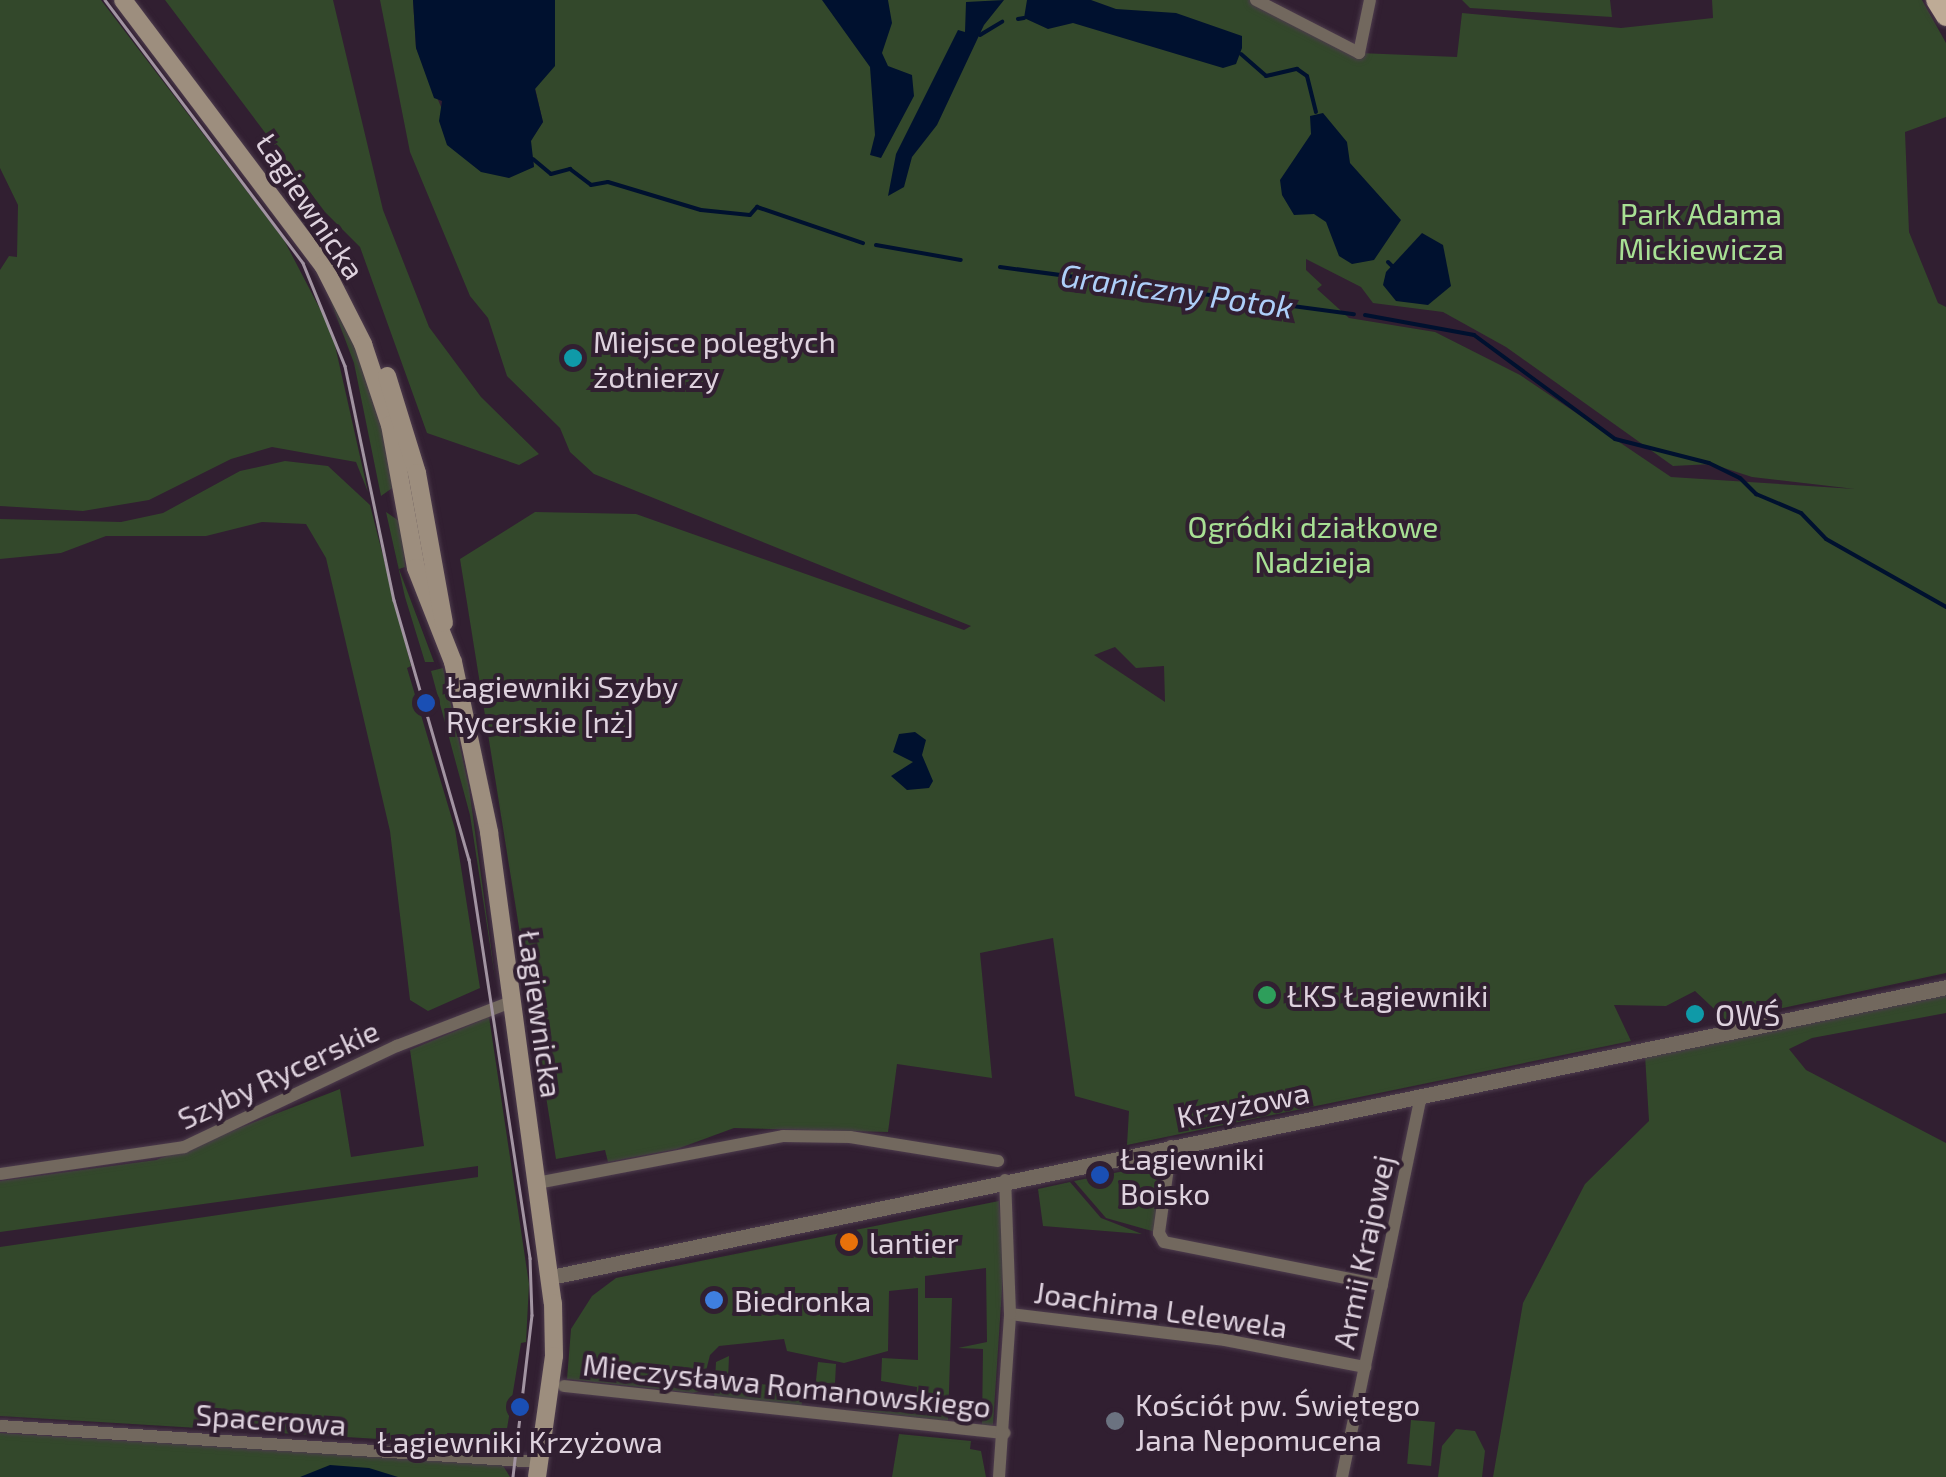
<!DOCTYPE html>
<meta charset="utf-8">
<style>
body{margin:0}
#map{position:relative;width:1946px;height:1477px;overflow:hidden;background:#311f31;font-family:"Exo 2",sans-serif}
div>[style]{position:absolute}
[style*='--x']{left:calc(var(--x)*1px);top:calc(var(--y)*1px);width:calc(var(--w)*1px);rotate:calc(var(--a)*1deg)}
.green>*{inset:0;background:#33482b;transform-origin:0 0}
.water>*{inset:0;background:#00112f}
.stream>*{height:4px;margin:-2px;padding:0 2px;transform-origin:2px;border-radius:2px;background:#00112f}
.roads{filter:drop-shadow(0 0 2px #4d3c4d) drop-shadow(0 0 2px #4d3c4d)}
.minor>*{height:12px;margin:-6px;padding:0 6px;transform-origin:6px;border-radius:6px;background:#72685e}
.tertiary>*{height:15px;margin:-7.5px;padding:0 7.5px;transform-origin:7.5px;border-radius:7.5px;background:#72685e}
.secondary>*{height:18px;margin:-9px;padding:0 9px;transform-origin:9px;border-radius:9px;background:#9d8e7e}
.primary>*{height:20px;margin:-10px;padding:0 10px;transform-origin:10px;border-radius:10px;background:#beab96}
.tram>*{height:2.5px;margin:-1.25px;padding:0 1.25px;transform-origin:1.25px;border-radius:1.25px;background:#a294a2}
.dots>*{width:28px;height:28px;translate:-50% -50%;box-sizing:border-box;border:5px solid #311f31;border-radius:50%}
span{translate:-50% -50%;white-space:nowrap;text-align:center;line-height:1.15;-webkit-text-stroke:8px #311f31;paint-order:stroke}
.street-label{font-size:30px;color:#ded2de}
.park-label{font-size:30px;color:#a8e094}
.poi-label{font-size:30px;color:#ded2de}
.left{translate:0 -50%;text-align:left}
.water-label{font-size:32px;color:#adcff9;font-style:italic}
</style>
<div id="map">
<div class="green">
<div style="clip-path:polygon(0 0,101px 0,284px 240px,332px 332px,368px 492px,356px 462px,272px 447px,231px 459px,149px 500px,83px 511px,0 506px,0 270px,9px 256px,17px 257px,18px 205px,0 168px)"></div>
<div style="clip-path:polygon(165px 0,333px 0,383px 210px,429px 327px,481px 397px,539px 454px,519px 465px,427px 433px,360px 247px,325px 212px)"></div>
<div style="clip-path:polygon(evenodd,380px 0,413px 0,416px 48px,444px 114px,534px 167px,530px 141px,543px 122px,535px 88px,555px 0,1256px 0,1359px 53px,1457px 57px,1462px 13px,1621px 28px,1713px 18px,1712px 0,1922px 0,1946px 43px,1946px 117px,1905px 132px,1909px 232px,1938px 303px,1946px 307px,1946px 973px,1726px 1020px,1695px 991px,1666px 1006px,1614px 1005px,1631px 1041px,1127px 1145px,1129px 1111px,1075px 1096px,1053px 938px,980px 953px,992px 1078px,897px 1064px,888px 1132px,734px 1128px,677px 1149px,608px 1162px,605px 1150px,556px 1159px,460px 559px,535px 512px,636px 514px,964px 630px,971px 626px,594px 474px,570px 452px,560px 428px,507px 376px,488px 318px,470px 296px,410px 152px,380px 0,1306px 259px,1361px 287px,1373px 303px,1443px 312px,1506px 347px,1673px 466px,1712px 464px,1752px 477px,1855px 489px,1671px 477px,1520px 375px,1435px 332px,1349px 318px,1317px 289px,1322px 285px,1306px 270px,1306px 259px,380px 0,1115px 647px,1136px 668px,1164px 666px,1165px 702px,1094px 655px,1115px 647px)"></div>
<div style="clip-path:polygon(1462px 0,1610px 0,1612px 17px,1470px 8px)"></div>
<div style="clip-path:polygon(314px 257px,379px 397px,395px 486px,381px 496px,354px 363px)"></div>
<div style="clip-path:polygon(285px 461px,328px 466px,370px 505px,411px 666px,407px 668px,455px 829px,480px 988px,428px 1011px,410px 1000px,390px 831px,326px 558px,306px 524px,262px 522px,206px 536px,106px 536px,61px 553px,0 559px,0 519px,121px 522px,163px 513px,240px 471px)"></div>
<div style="clip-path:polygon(386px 512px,402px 523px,405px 567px,399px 569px,434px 662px,425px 662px,405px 597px)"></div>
<div style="clip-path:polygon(443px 668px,469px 788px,496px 984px,470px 815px,431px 671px)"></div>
<div style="clip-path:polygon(1946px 993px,1946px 1013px,1812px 1038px,1789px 1049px,1806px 1070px,1946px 1143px,1946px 1477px,1493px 1477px,1523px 1303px,1585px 1184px,1649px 1121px,1645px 1055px)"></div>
<div style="clip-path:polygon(489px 1017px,529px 1284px,526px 1342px,521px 1343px,503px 1453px,481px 1448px,482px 1436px,472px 1434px,447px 1433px,446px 1443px,0 1416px,0 1247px,478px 1177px,478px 1166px,0 1232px,0 1181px,156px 1160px,340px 1089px,351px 1157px,424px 1146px,410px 1050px)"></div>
<div style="clip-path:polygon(1169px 1162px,1159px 1233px,1106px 1218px,1074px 1181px)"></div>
<div style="clip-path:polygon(1070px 1182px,1101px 1218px,1142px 1234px,1043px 1226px,1038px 1189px)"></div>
<div style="clip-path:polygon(999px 1201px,1004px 1259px,993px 1425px,982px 1425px,983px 1349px,958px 1348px,987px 1342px,986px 1268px,925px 1276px,925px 1298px,952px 1298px,948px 1421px,846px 1409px,915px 1413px,917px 1387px,881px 1381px,882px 1358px,918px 1360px,918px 1288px,889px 1291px,888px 1351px,844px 1363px,787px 1351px,784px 1339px,719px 1346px,710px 1355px,701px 1391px,693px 1393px,567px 1379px,571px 1329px,592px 1296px,616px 1278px)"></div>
<div style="clip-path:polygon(729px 1356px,728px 1381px,815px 1389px,818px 1362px,836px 1364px,834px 1402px,803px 1397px,801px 1408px,714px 1398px,716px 1362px)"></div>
<div style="left:1411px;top:1420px;width:24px;height:44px;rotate:5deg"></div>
<div style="clip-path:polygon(1456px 1429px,1475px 1431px,1485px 1451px,1482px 1477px,1438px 1477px,1442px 1446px)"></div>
<div style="clip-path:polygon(0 1433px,502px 1464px,510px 1477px,0 1477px)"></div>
<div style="clip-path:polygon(899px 1434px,971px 1441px,970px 1449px,981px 1451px,986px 1477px,892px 1477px)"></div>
</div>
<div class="water">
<div style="clip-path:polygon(413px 0,555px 0,555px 66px,535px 89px,543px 122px,531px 141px,534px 167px,509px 178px,481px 172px,447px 145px,439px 121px,442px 101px,434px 98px,416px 48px)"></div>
<div style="clip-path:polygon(822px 0,888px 0,892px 23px,882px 53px,888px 66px,912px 75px,914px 96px,881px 158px,870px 155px,875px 135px,870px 67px)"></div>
<div style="clip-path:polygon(1004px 0,984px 25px,937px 125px,912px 157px,904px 187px,888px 196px,896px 154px,958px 30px,965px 32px,966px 2px)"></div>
<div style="clip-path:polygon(1027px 0,1091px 0,1116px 9px,1176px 13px,1242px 36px,1242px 48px,1236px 64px,1223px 68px,1073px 23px,1048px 29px,1024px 18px)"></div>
<div style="clip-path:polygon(1323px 113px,1347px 142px,1350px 163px,1401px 220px,1374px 260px,1352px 264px,1339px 256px,1326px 222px,1314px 214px,1294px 215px,1282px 195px,1280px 180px,1311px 134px,1310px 116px)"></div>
<div style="clip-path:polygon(1422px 233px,1443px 245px,1451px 286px,1428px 305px,1396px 301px,1383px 285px,1386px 272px)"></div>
<div style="clip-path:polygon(915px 732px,926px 740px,922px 755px,933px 781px,929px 788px,907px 790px,891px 776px,913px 762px,893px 752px,899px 734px)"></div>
<div style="clip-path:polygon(330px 1465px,369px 1468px,398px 1477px,300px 1477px)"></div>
</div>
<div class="stream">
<div style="--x:1018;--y:19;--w:6;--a:-9"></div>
<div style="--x:980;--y:35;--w:26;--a:-31"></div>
<div style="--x:1241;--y:54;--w:33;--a:41"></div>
<div style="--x:1266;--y:76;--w:32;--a:-13"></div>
<div style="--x:1297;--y:69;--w:12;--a:35"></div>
<div style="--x:1307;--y:76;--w:37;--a:76"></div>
<div style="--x:533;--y:159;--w:23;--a:40"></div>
<div style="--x:551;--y:174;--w:20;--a:-15"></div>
<div style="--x:570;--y:169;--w:26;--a:37"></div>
<div style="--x:591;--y:185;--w:17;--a:-10"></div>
<div style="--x:608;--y:182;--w:97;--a:16.8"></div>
<div style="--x:701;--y:210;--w:49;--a:5.8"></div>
<div style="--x:750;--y:215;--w:11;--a:-49"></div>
<div style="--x:757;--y:207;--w:112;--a:18.8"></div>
<div style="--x:876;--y:245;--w:86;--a:10"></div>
<div style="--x:1388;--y:262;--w:7;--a:45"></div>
<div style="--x:1000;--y:267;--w:357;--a:7.6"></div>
<div style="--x:1365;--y:315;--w:111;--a:10.4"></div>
<div style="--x:1474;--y:335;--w:175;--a:36.4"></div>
<div style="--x:1615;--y:439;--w:97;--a:14.3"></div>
<div style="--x:1709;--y:463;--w:34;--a:26"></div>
<div style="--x:1740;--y:478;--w:23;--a:45"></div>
<div style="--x:1756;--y:494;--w:49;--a:22.9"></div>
<div style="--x:1801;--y:513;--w:36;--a:46"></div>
<div style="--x:1826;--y:539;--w:138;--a:29.5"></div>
</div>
<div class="roads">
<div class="minor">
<div style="--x:1256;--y:0;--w:116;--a:27.2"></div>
<div style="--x:1359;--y:53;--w:54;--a:-78.3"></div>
<div style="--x:1171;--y:1146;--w:88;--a:97.9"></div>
<div style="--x:1159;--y:1233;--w:10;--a:61"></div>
<div style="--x:1164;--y:1242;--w:222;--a:11.2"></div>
<div style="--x:0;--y:1174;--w:186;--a:-8.3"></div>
<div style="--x:184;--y:1147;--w:236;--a:-25.4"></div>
<div style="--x:397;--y:1046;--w:122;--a:-21.1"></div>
<div style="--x:537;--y:1183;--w:250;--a:-10.8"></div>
<div style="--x:783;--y:1136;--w:67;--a:0.9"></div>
<div style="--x:850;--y:1137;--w:150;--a:9.2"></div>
<div style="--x:1010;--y:1314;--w:217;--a:6.9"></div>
<div style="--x:1225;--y:1340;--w:143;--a:10.9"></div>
<div style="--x:564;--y:1386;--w:443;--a:6.1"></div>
<div style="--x:0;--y:1426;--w:540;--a:3.82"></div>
<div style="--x:999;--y:1477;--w:163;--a:-86.1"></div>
<div style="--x:1010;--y:1314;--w:134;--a:-92.1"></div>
<div style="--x:1342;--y:1477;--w:389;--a:-78.3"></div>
</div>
<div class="tertiary">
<div style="--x:551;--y:1277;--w:1425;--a:-11.74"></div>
</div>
<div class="secondary">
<div style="--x:123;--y:0;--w:332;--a:53"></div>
<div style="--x:323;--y:265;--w:89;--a:63.1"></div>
<div style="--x:363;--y:344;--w:85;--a:71.6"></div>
<div style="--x:390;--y:425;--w:145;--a:79.7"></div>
<div style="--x:416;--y:568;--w:101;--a:68.5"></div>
<div style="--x:453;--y:662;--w:174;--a:78"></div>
<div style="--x:489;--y:832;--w:475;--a:82.3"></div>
<div style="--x:553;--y:1303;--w:53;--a:88.9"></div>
<div style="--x:554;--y:1356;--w:122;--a:98"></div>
<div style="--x:387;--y:376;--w:102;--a:72.8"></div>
<div style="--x:417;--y:473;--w:152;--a:79.8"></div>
</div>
<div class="primary">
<div style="--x:1936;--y:0;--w:19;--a:58"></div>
</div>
</div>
<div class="tram">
<div style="--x:105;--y:0;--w:329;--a:53"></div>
<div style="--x:303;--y:263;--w:111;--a:67.8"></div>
<div style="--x:345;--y:366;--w:239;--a:78.2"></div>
<div style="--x:394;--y:600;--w:270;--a:73.9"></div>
<div style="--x:469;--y:859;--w:404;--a:81.3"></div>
<div style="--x:530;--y:1258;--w:57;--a:88"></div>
<div style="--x:532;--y:1315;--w:163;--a:96.7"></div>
</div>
<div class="dots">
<div style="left:573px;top:358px;background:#0f9aa8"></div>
<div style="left:426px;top:703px;background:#1a4fb4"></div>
<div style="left:1267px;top:995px;background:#2e9e5b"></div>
<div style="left:1695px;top:1014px;background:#0f9aa8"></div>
<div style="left:1100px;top:1175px;background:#1a4fb4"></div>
<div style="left:849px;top:1242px;background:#e8710a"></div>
<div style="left:714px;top:1300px;background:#3f7fe0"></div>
<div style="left:520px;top:1407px;background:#1a4fb4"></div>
<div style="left:1115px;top:1421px;background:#6b7280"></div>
</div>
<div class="street-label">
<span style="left:311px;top:206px;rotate:56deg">Łagiewnicka</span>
<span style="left:541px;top:1014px;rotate:82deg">Łagiewnicka</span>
<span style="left:278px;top:1074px;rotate:-25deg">Szyby Rycerskie</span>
<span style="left:1243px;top:1104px;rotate:-11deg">Krzyżowa</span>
<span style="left:1363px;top:1252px;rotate:-78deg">Armii Krajowej</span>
<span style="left:1161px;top:1309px;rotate:8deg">Joachima Lelewela</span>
<span style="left:787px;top:1385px;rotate:6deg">Mieczysława Romanowskiego</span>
<span style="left:271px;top:1419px;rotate:4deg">Spacerowa</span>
</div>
<div class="park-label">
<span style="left:1701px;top:230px">Park Adama<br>Mickiewicza</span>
<span style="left:1313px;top:543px">Ogródki działkowe<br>Nadzieja</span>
</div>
<div class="poi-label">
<span class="left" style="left:593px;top:358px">Miejsce poległych<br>żołnierzy</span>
<span class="left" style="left:446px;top:703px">Łagiewniki Szyby<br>Rycerskie [nż]</span>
<span class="left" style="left:1287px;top:995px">ŁKS Łagiewniki</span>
<span class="left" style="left:1715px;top:1014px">OWŚ</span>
<span class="left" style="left:1120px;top:1175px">Łagiewniki<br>Boisko</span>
<span class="left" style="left:869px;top:1242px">lantier</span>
<span class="left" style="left:734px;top:1300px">Biedronka</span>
<span class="left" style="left:1135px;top:1421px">Kościół pw. Świętego<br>Jana Nepomucena</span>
<span style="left:520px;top:1441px">Łagiewniki Krzyżowa</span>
</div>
<div class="water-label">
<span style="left:1177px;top:290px;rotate:8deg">Graniczny Potok</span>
</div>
</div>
